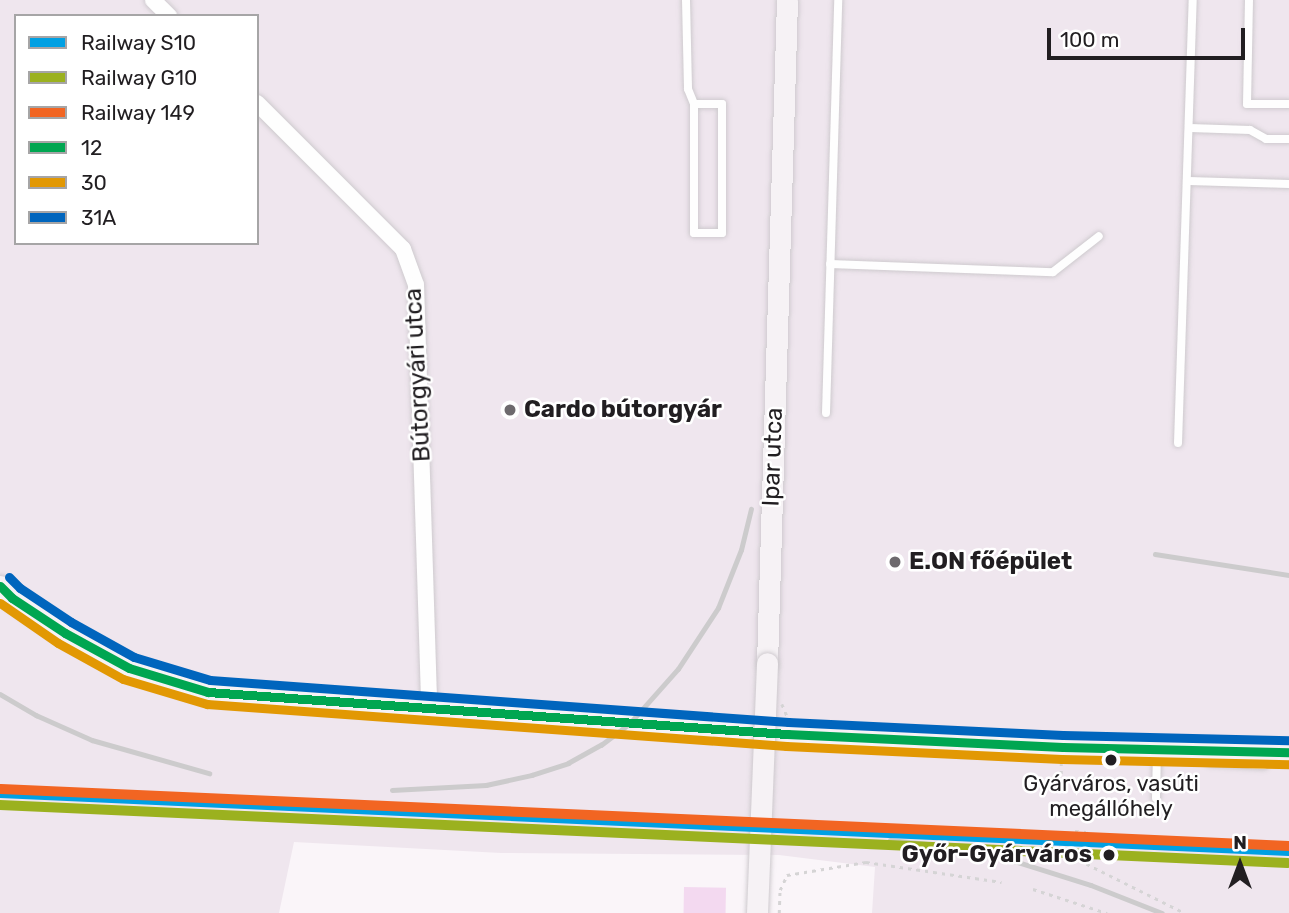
<!DOCTYPE html>
<meta charset="utf-8">
<style>
body{margin:0}
#map{position:relative;width:1289px;height:913px;overflow:hidden;background:#faf5f9;font-family:Rubik,sans-serif}
div>[style]{position:absolute}
[style*='--x']{left:calc(var(--x)*1px);top:calc(var(--y)*1px);width:calc(var(--w)*1px);rotate:calc(var(--a)*1deg)}
.built>*{inset:0;background:#efe6ee}
.green>*{inset:0;background:#f3d9f0;transform-origin:0 0}
.path>*{height:2.5px;margin-top:-1.25px;transform-origin:0;background:repeating-linear-gradient(90deg,#d5d4d5 0 3.5px,transparent 0 8.5px)}
.roads{filter:drop-shadow(0 0 2px #cecace) drop-shadow(0 0 2px #cecace)}
.lane>*{height:8px;margin:-4px;padding:0 4px;transform-origin:4px;border-radius:4px;background:#fefefe}
.street>*{height:16px;margin:-8px;padding:0 8px;transform-origin:8px;border-radius:8px;background:#fefefe}
.secondary>*{height:21px;margin:-10.5px;padding:0 10.5px;transform-origin:10.5px;border-radius:10.5px;background:#f6f2f5}
.rail>*{height:4.5px;margin:-2.25px;padding:0 2.25px;transform-origin:2.25px;border-radius:2.25px;background:#cccbcc}
.bridges{filter:drop-shadow(0 0 2px #cecace) drop-shadow(0 0 2px #cecace)}
.secondary-bridge>*{height:21px;margin:-10.5px;padding:0 10.5px;transform-origin:10.5px;border-radius:10.5px;background:#f6f2f5}
.bus-1>*{height:9px;margin:-4.5px;padding:0 4.5px;transform-origin:4.5px;border-radius:4.5px;background:#00a651}
.bus-2>*{height:9px;margin:-4.5px;padding:0 4.5px;transform-origin:4.5px;border-radius:4.5px;background:#e29803}
.bus-3>*{height:9px;margin:-4.5px;padding:0 4.5px;transform-origin:4.5px;border-radius:4.5px;background:#0065bd}
.rail-1>*{height:10px;margin:-5px;padding:0 5px;transform-origin:5px;border-radius:5px;background:#00a0e3}
.rail-2>*{height:10px;margin:-5px;padding:0 5px;transform-origin:5px;border-radius:5px;background:#9bb11f}
.rail-3>*{height:10px;margin:-5px;padding:0 5px;transform-origin:5px;border-radius:5px;background:#f26522}
.dots>*{width:19px;height:19px;translate:-50% -50%;box-sizing:border-box;border:4px solid #fff;border-radius:50%}
span{translate:-50% -50%;white-space:nowrap;text-align:center;line-height:1.15;-webkit-text-stroke:5px #fff;paint-order:stroke}
.bus-label{font-size:22px;color:#211e21}
.street-label{font-size:24px;color:#211e21}
.poi-label{font-size:24px;color:#211e21;font-weight:700}
.left{translate:0 -50%;text-align:left}
.stop-label{font-size:24px;color:#211e21;font-weight:700}
.right{translate:-100% -50%;text-align:right}
.legend{position:absolute;left:14px;top:14px;width:245px;height:231px;box-sizing:border-box;background:#fff;border:2px solid #a6a5a6;margin:0;padding:9px 12px;list-style:none;font-size:21px;color:#211e21}
.legend li{display:flex;align-items:center;gap:14px;height:35px}
.legend b{width:35px;border:2px solid #a6a5a6}
.north{position:absolute;left:1205px;top:829px;width:70px;height:70px;-webkit-text-stroke:5px #fff;paint-order:stroke;rotate:0deg;font-size:19px;font-weight:700;line-height:28px;text-align:center;color:#211e21}
.north::after{content:'';display:block;margin:auto;width:24px;height:32px;background:#211e21;clip-path:polygon(50% 0,100% 100%,50% 72%,0 100%)}
.scale{position:absolute;left:1047px;top:28px;width:198px;height:32px;box-sizing:border-box;border:4px solid #211e21;border-top:0;padding-left:9px;font-size:21px;line-height:24px;white-space:nowrap;color:#211e21;-webkit-text-stroke:5px #fff;paint-order:stroke}
</style>
<div id="map">
<div class="built">
<div style="clip-path:polygon(evenodd,0 0,1289px 0,1289px 913px,872px 913px,875px 867px,779px 855px,501px 853px,294px 842px,279px 913px,0 913px,0 0,16px 16px,257px 16px,257px 243px,16px 243px,16px 16px)"></div>
</div>
<div class="green">
<div style="left:684px;top:887px;width:42px;height:26px;rotate:1deg"></div>
</div>
<div class="path">
<div style="--x:782;--y:704;--w:15;--a:67"></div>
<div style="--x:1061;--y:774;--w:10;--a:-90"></div>
<div style="--x:1075;--y:831;--w:11;--a:5"></div>
<div style="--x:1086;--y:832;--w:11;--a:38"></div>
<div style="--x:1064;--y:859;--w:15;--a:4"></div>
<div style="--x:1079;--y:860;--w:12;--a:-31"></div>
<div style="--x:1079;--y:860;--w:119;--a:26.6"></div>
<div style="--x:1033;--y:889;--w:78;--a:18"></div>
<div style="--x:779;--y:913;--w:23;--a:-88"></div>
<div style="--x:780;--y:890;--w:17;--a:-65"></div>
<div style="--x:787;--y:875;--w:80;--a:-9.3"></div>
<div style="--x:866;--y:862;--w:137;--a:8.4"></div>
</div>
<div class="roads">
<div class="lane">
<div style="--x:686;--y:0;--w:89;--a:88.7"></div>
<div style="--x:688;--y:89;--w:16;--a:68"></div>
<div style="--x:694;--y:104;--w:129;--a:90"></div>
<div style="--x:694;--y:233;--w:28;--a:0"></div>
<div style="--x:722;--y:233;--w:129;--a:-90"></div>
<div style="--x:722;--y:104;--w:28;--a:180"></div>
<div style="--x:1249;--y:0;--w:104;--a:91.1"></div>
<div style="--x:1247;--y:104;--w:42;--a:0"></div>
<div style="--x:1190;--y:128;--w:60;--a:1.9"></div>
<div style="--x:1250;--y:130;--w:18;--a:29"></div>
<div style="--x:1266;--y:139;--w:23;--a:0"></div>
<div style="--x:1189;--y:181;--w:100;--a:1.7"></div>
<div style="--x:830;--y:264;--w:223;--a:2.1"></div>
<div style="--x:1053;--y:272;--w:58;--a:-38"></div>
<div style="--x:826;--y:413;--w:413;--a:-88.3"></div>
<div style="--x:1178;--y:443;--w:443;--a:-88.1"></div>
<div style="--x:1203;--y:753;--w:11;--a:52"></div>
<div style="--x:1210;--y:762;--w:54;--a:3.2"></div>
<div style="--x:1156;--y:798;--w:46;--a:-88.8"></div>
</div>
<div class="street">
<div style="--x:153;--y:0;--w:23;--a:45"></div>
<div style="--x:257;--y:103;--w:206;--a:45"></div>
<div style="--x:403;--y:249;--w:38;--a:70"></div>
<div style="--x:416;--y:285;--w:424;--a:88.2"></div>
</div>
<div class="secondary">
<div style="--x:0;--y:586;--w:17;--a:45"></div>
<div style="--x:12;--y:598;--w:64;--a:33.4"></div>
<div style="--x:65;--y:633;--w:73;--a:28.7"></div>
<div style="--x:129;--y:668;--w:83;--a:16.9"></div>
<div style="--x:208;--y:692;--w:581;--a:4.15"></div>
<div style="--x:787;--y:734;--w:276;--a:2.7"></div>
<div style="--x:1063;--y:747;--w:226;--a:1.3"></div>
<div style="--x:767;--y:663;--w:663;--a:-88.27"></div>
</div>
</div>
<div class="rail">
<div style="--x:1155;--y:554;--w:136;--a:8.9"></div>
<div style="--x:0;--y:694;--w:42;--a:30.3"></div>
<div style="--x:36;--y:715;--w:61;--a:24.1"></div>
<div style="--x:92;--y:740;--w:122;--a:15.8"></div>
<div style="--x:392;--y:790;--w:94;--a:-3"></div>
<div style="--x:486;--y:785;--w:47;--a:-12.3"></div>
<div style="--x:532;--y:775;--w:38;--a:-18"></div>
<div style="--x:568;--y:763;--w:38;--a:-29"></div>
<div style="--x:601;--y:745;--w:36;--a:-37"></div>
<div style="--x:630;--y:723;--w:72;--a:-48.4"></div>
<div style="--x:678;--y:669;--w:73;--a:-56.7"></div>
<div style="--x:718;--y:608;--w:62;--a:-68.4"></div>
<div style="--x:741;--y:550;--w:42;--a:-76.3"></div>
<div style="--x:890;--y:840;--w:56;--a:6.1"></div>
<div style="--x:946;--y:846;--w:60;--a:11.5"></div>
<div style="--x:1005;--y:858;--w:90;--a:17.4"></div>
<div style="--x:1091;--y:885;--w:76;--a:21.5"></div>
</div>
<div class="bridges">
<div class="secondary-bridge">
<div style="--x:757;--y:913;--w:250;--a:-87.7"></div>
</div>
</div>
<div class="bus-1">
<div style="--x:0;--y:586;--w:17;--a:45"></div>
<div style="--x:12;--y:598;--w:64;--a:33.4"></div>
<div style="--x:65;--y:633;--w:73;--a:28.7"></div>
<div style="--x:129;--y:668;--w:83;--a:16.9"></div>
<div style="--x:208;--y:692;--w:581;--a:4.15"></div>
<div style="--x:787;--y:734;--w:276;--a:2.7"></div>
<div style="--x:1063;--y:747;--w:226;--a:1.3"></div>
</div>
<div class="bus-2">
<div style="--x:0;--y:603;--w:70;--a:34.6"></div>
<div style="--x:58;--y:643;--w:74;--a:29"></div>
<div style="--x:123;--y:679;--w:88;--a:16.6"></div>
<div style="--x:207;--y:704;--w:581;--a:4.15"></div>
<div style="--x:786;--y:746;--w:276;--a:2.7"></div>
<div style="--x:1062;--y:759;--w:227;--a:1.3"></div>
</div>
<div class="bus-3">
<div style="--x:9;--y:577;--w:16;--a:45"></div>
<div style="--x:20;--y:588;--w:61;--a:33.7"></div>
<div style="--x:71;--y:622;--w:72;--a:29.1"></div>
<div style="--x:134;--y:657;--w:79;--a:16.8"></div>
<div style="--x:210;--y:680;--w:580;--a:4.16"></div>
<div style="--x:788;--y:722;--w:275;--a:2.7"></div>
<div style="--x:1063;--y:735;--w:226;--a:1.3"></div>
</div>
<div class="rail-1">
<div style="--x:0;--y:793;--w:1290;--a:2.58"></div>
</div>
<div class="rail-2">
<div style="--x:0;--y:805;--w:1289;--a:2.58"></div>
</div>
<div class="rail-3">
<div style="--x:1;--y:789;--w:1289;--a:2.53"></div>
</div>
<div class="dots">
<div style="left:510px;top:410px;background:#6d696d"></div>
<div style="left:895px;top:562px;background:#6d696d"></div>
<div style="left:1111px;top:760px;background:#211e21"></div>
<div style="left:1109px;top:855px;background:#211e21"></div>
</div>
<div class="bus-label">
<span style="left:1111px;top:796px">Gyárváros, vasúti<br>megállóhely</span>
</div>
<div class="street-label">
<span style="left:418px;top:375px;rotate:-93deg">Bútorgyári utca</span>
<span style="left:773px;top:457px;rotate:-88deg">Ipar utca</span>
</div>
<div class="poi-label">
<span class="left" style="left:524px;top:410px">Cardo bútorgyár</span>
<span class="left" style="left:909px;top:562px">E.ON főépület</span>
</div>
<div class="stop-label">
<span class="right" style="left:1092px;top:855px">Győr-Gyárváros</span>
</div>
<ul class="legend">
<li><b style="height:9px;background:#00a0e3"></b>Railway S10</li>
<li><b style="height:9px;background:#9bb11f"></b>Railway G10</li>
<li><b style="height:9px;background:#f26522"></b>Railway 149</li>
<li><b style="height:9px;background:#00a651"></b>12</li>
<li><b style="height:9px;background:#e29803"></b>30</li>
<li><b style="height:9px;background:#0065bd"></b>31A</li>
</ul>
<div class="north">N</div>
<div class="scale">100 m</div>
</div>
